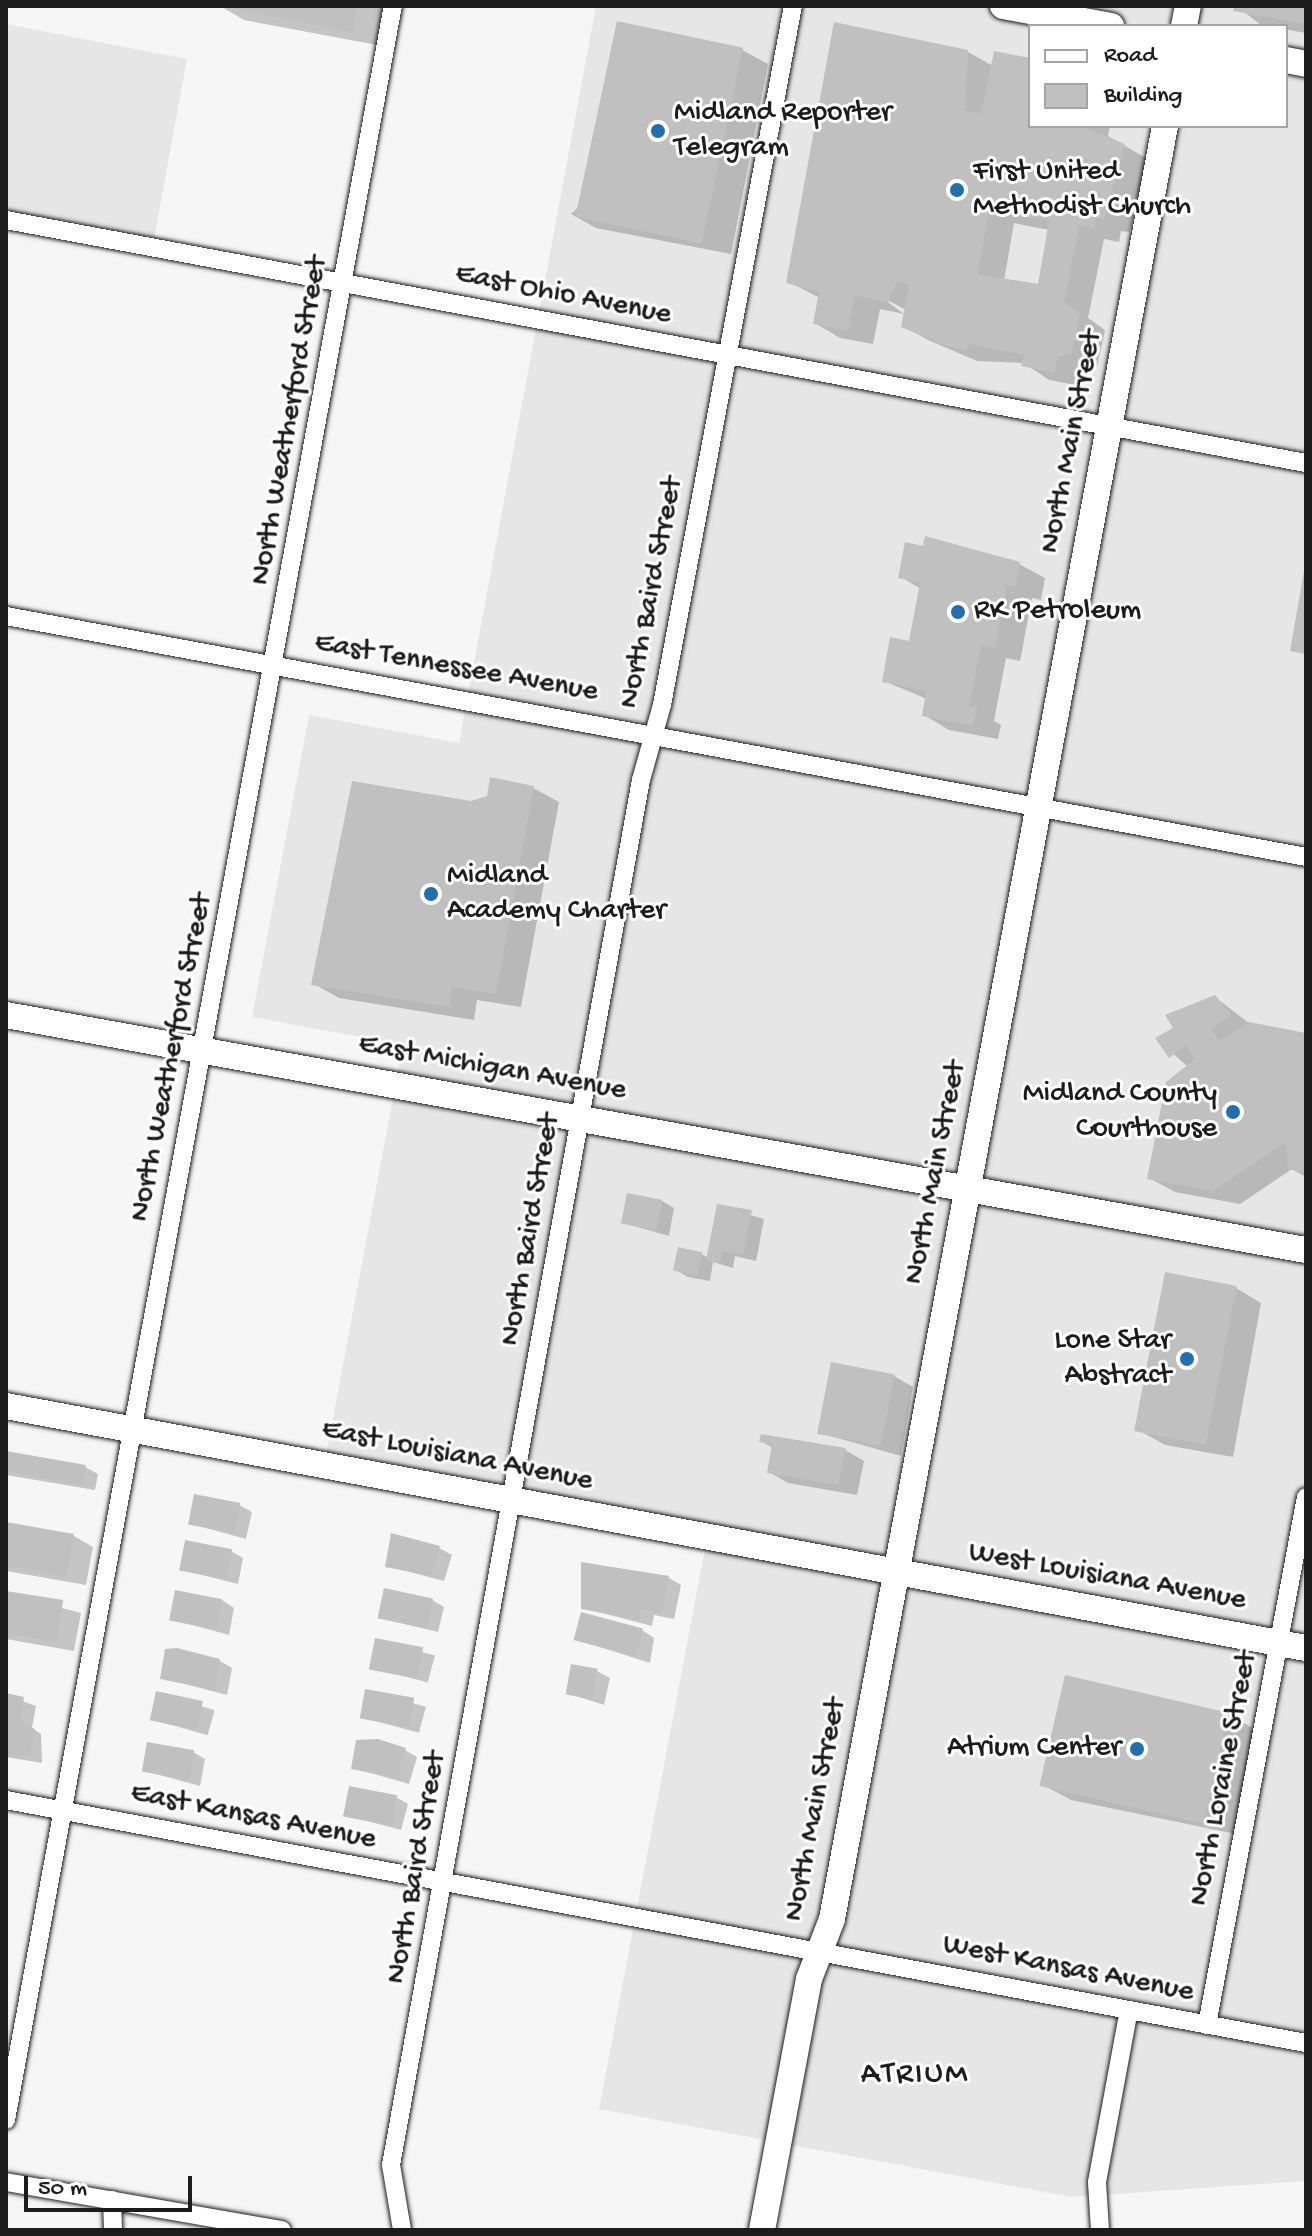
<!DOCTYPE html>
<style>
body{margin:0}
#map{position:relative;width:1312px;height:2236px;overflow:hidden;background:#f6f6f6;font-family:"Gochi Hand",sans-serif}
div>[style]{position:absolute}
[style*='--x']{left:calc(var(--x)*1px);top:calc(var(--y)*1px);width:calc(var(--w)*1px);rotate:calc(var(--a)*1deg)}
.built>*{inset:0;background:#e6e6e6}
.shadow>*{inset:0;background:#0003;transform-origin:0 0}
.building>*{inset:0;background:#c0c0c0;transform-origin:0 0}
.roads{filter:drop-shadow(0 0 2px #1c1c1c) drop-shadow(0 0 2px #1c1c1c)}
.street>*{height:18px;margin:-9px;padding:0 9px;transform-origin:9px;border-radius:9px;background:#fff}
.secondary>*{height:26px;margin:-13px;padding:0 13px;transform-origin:13px;border-radius:13px;background:#fff}
.dots>*{width:22px;height:22px;translate:-50% -50%;box-sizing:border-box;border:4px solid #fff;border-radius:50%}
span{translate:-50% -50%;white-space:nowrap;text-align:center;line-height:1.15;-webkit-text-stroke:6px #fff;paint-order:stroke}
.poi-label{font-size:30px;color:#1c1c1c}
.left{translate:0 -50%;text-align:left}
.right{translate:-100% -50%;text-align:right}
.street-label{font-size:30px;color:#1c1c1c}
.neighbourhood-label{font-size:32px;color:#1c1c1c;letter-spacing:2px}
.frame{position:absolute;inset:0;border:8px solid #1c1c1c;pointer-events:none}
.legend{position:absolute;left:1028px;top:24px;width:260px;height:104px;box-sizing:border-box;background:#fff;border:2px solid #a4a4a4;margin:0;padding:10px 14px;list-style:none;font-size:24px;color:#1c1c1c}
.legend li{display:flex;align-items:center;gap:16px;height:40px}
.legend b{width:40px;border:2px solid #a4a4a4}
.scale{position:absolute;left:24px;top:2176px;width:168px;height:36px;box-sizing:border-box;border:4px solid #1c1c1c;border-top:0;padding-left:10px;font-size:24px;line-height:28px;white-space:nowrap;color:#1c1c1c;-webkit-text-stroke:6px #fff;paint-order:stroke}
</style>
<div id="map">
<div class="built">
<div style="clip-path:polygon(evenodd,596px 6px,1306px 6px,1306px 2181px,1071px 2197px,599px 2109px,707px 1538px,324px 1466px,403px 1045px,252px 1017px,309px 715px,459px 743px,596px 6px,1030px 26px,1286px 26px,1286px 126px,1030px 126px,1030px 26px)"></div>
<div style="clip-path:polygon(6px 24px,187px 59px,152px 250px,6px 223px)"></div>
</div>
<div class="shadow">
<div style="clip-path:polygon(220px 6px,385px 6px,377px 45px,244px 20px)"></div>
<div style="clip-path:polygon(1236px 6px,1306px 6px,1306px 33px,1261px 25px)"></div>
<div style="clip-path:polygon(742px 50px,768px 64px,731px 254px,596px 228px,571px 214px)"></div>
<div style="clip-path:polygon(evenodd,968px 52px,993px 66px,1030px 60px,1030px 126px,1110px 126px,1108px 136px,1149px 160px,1129px 232px,1121px 231px,1119px 242px,1104px 239px,1088px 318px,1105px 330px,1097px 367px,1083px 370px,1080px 386px,1049px 380px,1024px 363px,977px 361px,928px 340px,903px 326px,906px 310px,880px 296px,904px 314px,880px 309px,873px 344px,840px 338px,815px 323px,820px 298px,789px 282px,968px 52px,1014px 223px,1049px 230px,1040px 287px,1004px 281px,1014px 223px)"></div>
<div style="clip-path:polygon(1019px 564px,1045px 578px,1041px 600px,1032px 598px,1020px 661px,1006px 658px,994px 721px,1001px 725px,998px 739px,949px 730px,924px 715px,927px 699px,884px 681px,911px 643px,921px 589px,901px 577px)"></div>
<div style="clip-path:polygon(533px 788px,559px 802px,521px 1007px,477px 1000px,474px 1020px,339px 998px,314px 984px,472px 803px)"></div>
<div style="clip-path:polygon(1215px 997px,1250px 1024px,1306px 1035px,1306px 1177px,1292px 1169px,1240px 1204px,1175px 1192px,1149px 1178px,1188px 1067px,1157px 1039px,1176px 1028px,1168px 1016px)"></div>
<div style="clip-path:polygon(662px 1201px,674px 1208px,669px 1236px,620px 1222px)"></div>
<div style="clip-path:polygon(719px 1206px,764px 1219px,756px 1261px,735px 1256px,733px 1268px,713px 1262px,710px 1281px,688px 1277px,676px 1270px,701px 1254px,709px 1258px)"></div>
<div style="clip-path:polygon(1236px 1288px,1261px 1303px,1233px 1457px,1165px 1445px,1140px 1431px)"></div>
<div style="clip-path:polygon(894px 1376px,913px 1387px,901px 1456px,820px 1433px)"></div>
<div style="clip-path:polygon(761px 1441px,845px 1450px,864px 1461px,857px 1495px,788px 1483px,769px 1472px,773px 1448px)"></div>
<div style="clip-path:polygon(6px 1453px,85px 1467px,98px 1474px,95px 1490px,6px 1475px)"></div>
<div style="clip-path:polygon(239px 1505px,252px 1512px,246px 1539px,188px 1523px)"></div>
<div style="clip-path:polygon(6px 1524px,74px 1536px,93px 1547px,86px 1585px,6px 1571px)"></div>
<div style="clip-path:polygon(439px 1548px,452px 1555px,444px 1581px,387px 1566px)"></div>
<div style="clip-path:polygon(231px 1551px,243px 1558px,238px 1584px,179px 1569px)"></div>
<div style="clip-path:polygon(669px 1578px,681px 1585px,674px 1619px,654px 1615px,652px 1626px,583px 1608px)"></div>
<div style="clip-path:polygon(6px 1593px,81px 1613px,74px 1651px,6px 1639px)"></div>
<div style="clip-path:polygon(222px 1600px,234px 1608px,229px 1635px,170px 1619px)"></div>
<div style="clip-path:polygon(432px 1600px,444px 1607px,438px 1632px,381px 1618px)"></div>
<div style="clip-path:polygon(642px 1630px,654px 1638px,650px 1663px,578px 1640px)"></div>
<div style="left:377px;top:1640px;width:60px;height:28px;rotate:15deg"></div>
<div style="clip-path:polygon(220px 1661px,232px 1668px,227px 1695px,162px 1678px)"></div>
<div style="clip-path:polygon(597px 1671px,610px 1678px,604px 1705px,567px 1693px)"></div>
<div style="clip-path:polygon(1066px 1678px,1229px 1714px,1254px 1729px,1236px 1834px,1071px 1800px,1045px 1786px)"></div>
<div style="left:367px;top:1691px;width:61px;height:27px;rotate:15deg"></div>
<div style="left:158px;top:1694px;width:59px;height:26px;rotate:16deg"></div>
<div style="clip-path:polygon(6px 1695px,36px 1706px,32px 1728px,41px 1734px,42px 1763px,6px 1757px)"></div>
<div style="clip-path:polygon(405px 1750px,417px 1757px,409px 1784px,353px 1768px)"></div>
<div style="clip-path:polygon(193px 1752px,205px 1759px,200px 1786px,141px 1770px)"></div>
<div style="clip-path:polygon(396px 1797px,408px 1804px,401px 1830px,345px 1815px)"></div>
</div>
<div class="building">
<div style="clip-path:polygon(223px 6px,357px 6px,352px 32px)"></div>
<div style="clip-path:polygon(1234px 6px,1306px 6px,1306px 24px,1233px 11px)"></div>
<div style="left:617px;top:21px;width:129px;height:200px;rotate:12deg"></div>
<div style="clip-path:polygon(evenodd,834px 22px,968px 50px,965px 110px,981px 114px,994px 51px,1030px 58px,1030px 126px,1082px 126px,1125px 144px,1104px 219px,1096px 218px,1094px 229px,1079px 226px,1064px 302px,1080px 313px,1072px 353px,1058px 357px,1054px 373px,1021px 366px,1024px 355px,968px 344px,966px 351px,949px 347px,901px 327px,909px 285px,897px 282px,888px 302px,855px 296px,848px 331px,813px 324px,819px 292px,786px 283px,834px 22px,989px 210px,1049px 221px,1038px 284px,978px 274px,989px 210px)"></div>
<div style="clip-path:polygon(925px 536px,1020px 562px,1016px 587px,1007px 585px,995px 648px,981px 645px,969px 707px,977px 708px,973px 726px,922px 716px,926px 691px,882px 682px,890px 637px,909px 641px,920px 583px,898px 578px,905px 542px,923px 546px)"></div>
<div style="clip-path:polygon(1304px 571px,1306px 571px,1306px 654px,1290px 651px)"></div>
<div style="clip-path:polygon(490px 777px,534px 786px,496px 994px,452px 987px,449px 1007px,311px 985px,352px 781px,471px 801px,487px 796px)"></div>
<div style="clip-path:polygon(1215px 995px,1231px 1015px,1211px 1029px,1220px 1041px,1249px 1022px,1306px 1033px,1306px 1173px,1288px 1169px,1286px 1142px,1213px 1191px,1147px 1179px,1166px 1082px,1195px 1059px,1186px 1045px,1169px 1058px,1155px 1038px,1173px 1028px,1165px 1015px)"></div>
<div style="left:627px;top:1193px;width:36px;height:31px;rotate:11deg"></div>
<div style="clip-path:polygon(717px 1204px,752px 1210px,743px 1255px,723px 1251px,720px 1263px,706px 1260px)"></div>
<div style="left:678px;top:1247px;width:25px;height:24px;rotate:12deg"></div>
<div style="left:1165px;top:1272px;width:73px;height:162px;rotate:11deg"></div>
<div style="left:831px;top:1362px;width:65px;height:73px;rotate:11deg"></div>
<div style="clip-path:polygon(761px 1434px,846px 1448px,838px 1485px,767px 1473px,772px 1444px,759px 1442px)"></div>
<div style="left:6px;top:1451px;width:81px;height:20px;rotate:10deg"></div>
<div style="left:194px;top:1494px;width:47px;height:31px;rotate:11deg"></div>
<div style="left:6px;top:1522px;width:69px;height:43px;rotate:10deg"></div>
<div style="clip-path:polygon(391px 1533px,440px 1546px,432px 1576px,385px 1567px)"></div>
<div style="left:185px;top:1540px;width:48px;height:31px;rotate:11deg"></div>
<div style="clip-path:polygon(581px 1562px,669px 1576px,662px 1613px,642px 1609px,640px 1620px,581px 1609px)"></div>
<div style="left:384px;top:1588px;width:50px;height:31px;rotate:12deg"></div>
<div style="left:175px;top:1590px;width:48px;height:31px;rotate:11deg"></div>
<div style="left:6px;top:1591px;width:58px;height:42px;rotate:9deg"></div>
<div style="left:581px;top:1612px;width:64px;height:29px;rotate:15deg"></div>
<div style="left:375px;top:1638px;width:49px;height:32px;rotate:11deg"></div>
<div style="clip-path:polygon(177px 1648px,220px 1659px,215px 1690px,160px 1679px,165px 1649px)"></div>
<div style="left:571px;top:1664px;width:27px;height:31px;rotate:10deg"></div>
<div style="left:1065px;top:1675px;width:168px;height:114px;rotate:13deg"></div>
<div style="left:365px;top:1689px;width:50px;height:30px;rotate:10deg"></div>
<div style="left:156px;top:1691px;width:48px;height:30px;rotate:12deg"></div>
<div style="clip-path:polygon(6px 1693px,24px 1697px,20px 1723px,35px 1729px,30px 1756px,6px 1755px)"></div>
<div style="clip-path:polygon(378px 1739px,406px 1748px,397px 1778px,351px 1769px,356px 1740px)"></div>
<div style="left:147px;top:1742px;width:48px;height:30px;rotate:10deg"></div>
<div style="left:349px;top:1786px;width:49px;height:31px;rotate:11deg"></div>
</div>
<div class="roads">
<div class="street">
<div style="--x:6;--y:220;--w:1323;--a:10.59"></div>
<div style="--x:6;--y:616;--w:1322;--a:10.5"></div>
<div style="--x:6;--y:1800;--w:1323;--a:10.59"></div>
<div style="--x:1207;--y:2025;--w:537;--a:-79.38"></div>
<div style="--x:6;--y:2120;--w:2149;--a:-79.63"></div>
<div style="--x:6;--y:2182;--w:280;--a:9.9"></div>
<div style="--x:112;--y:2200;--w:30;--a:88"></div>
<div style="--x:402;--y:2230;--w:66;--a:-99.6"></div>
<div style="--x:391;--y:2165;--w:1407;--a:-79.77"></div>
<div style="--x:641;--y:780;--w:78;--a:-74.4"></div>
<div style="--x:662;--y:705;--w:711;--a:-79.39"></div>
<div style="--x:1100;--y:2230;--w:48;--a:-93.6"></div>
<div style="--x:1097;--y:2182;--w:175;--a:-79.5"></div>
</div>
<div class="secondary">
<div style="--x:1003;--y:6;--w:110;--a:10.5"></div>
<div style="--x:1184;--y:26;--w:20;--a:-79"></div>
<div style="--x:1286;--y:60;--w:20;--a:11"></div>
<div style="--x:6;--y:1015;--w:1321;--a:10.25"></div>
<div style="--x:6;--y:1406;--w:1322;--a:10.55"></div>
<div style="--x:762;--y:2230;--w:255;--a:-79.4"></div>
<div style="--x:809;--y:1979;--w:64;--a:-69"></div>
<div style="--x:832;--y:1919;--w:1824;--a:-79.48"></div>
</div>
</div>
<div class="dots">
<div style="left:658px;top:131px;background:#1f6fb2"></div>
<div style="left:957px;top:190px;background:#1f6fb2"></div>
<div style="left:958px;top:612px;background:#1f6fb2"></div>
<div style="left:431px;top:894px;background:#1f6fb2"></div>
<div style="left:1233px;top:1112px;background:#1f6fb2"></div>
<div style="left:1187px;top:1359px;background:#1f6fb2"></div>
<div style="left:1137px;top:1749px;background:#1f6fb2"></div>
</div>
<div class="poi-label">
<span class="left" style="left:674px;top:131px">Midland Reporter<br>Telegram</span>
<span class="left" style="left:973px;top:190px">First United<br>Methodist Church</span>
<span class="left" style="left:974px;top:612px">RK Petroleum</span>
<span class="left" style="left:447px;top:894px">Midland<br>Academy Charter</span>
<span class="right" style="left:1217px;top:1112px">Midland County<br>Courthouse</span>
<span class="right" style="left:1171px;top:1359px">Lone Star<br>Abstract</span>
<span class="right" style="left:1121px;top:1749px">Atrium Center</span>
</div>
<div class="street-label">
<span style="left:563px;top:296px;rotate:11deg">East Ohio Avenue</span>
<span style="left:291px;top:421px;rotate:-80deg">North Weatherford Street</span>
<span style="left:1073px;top:442px;rotate:-79deg">North Main Street</span>
<span style="left:653px;top:593px;rotate:-79deg">North Baird Street</span>
<span style="left:456px;top:669px;rotate:10deg">East Tennessee Avenue</span>
<span style="left:173px;top:1058px;rotate:-79deg">North Weatherford Street</span>
<span style="left:492px;top:1069px;rotate:10deg">East Michigan Avenue</span>
<span style="left:937px;top:1173px;rotate:-79deg">North Main Street</span>
<span style="left:532px;top:1230px;rotate:-80deg">North Baird Street</span>
<span style="left:457px;top:1457px;rotate:11deg">East Louisiana Avenue</span>
<span style="left:1107px;top:1578px;rotate:10deg">West Louisiana Avenue</span>
<span style="left:1225px;top:1779px;rotate:-79deg">North Loraine Street</span>
<span style="left:817px;top:1810px;rotate:-79deg">North Main Street</span>
<span style="left:253px;top:1818px;rotate:11deg">East Kansas Avenue</span>
<span style="left:418px;top:1868px;rotate:-80deg">North Baird Street</span>
<span style="left:1068px;top:1970px;rotate:11deg">West Kansas Avenue</span>
</div>
<div class="neighbourhood-label">
<span style="left:915px;top:2075px">ATRIUM</span>
</div>
<div class="frame"></div>
<ul class="legend">
<li><b style="height:10px;background:#fff"></b>Road</li>
<li><b style="height:22px;background:#c0c0c0"></b>Building</li>
</ul>
<div class="scale">50 m</div>
</div>
